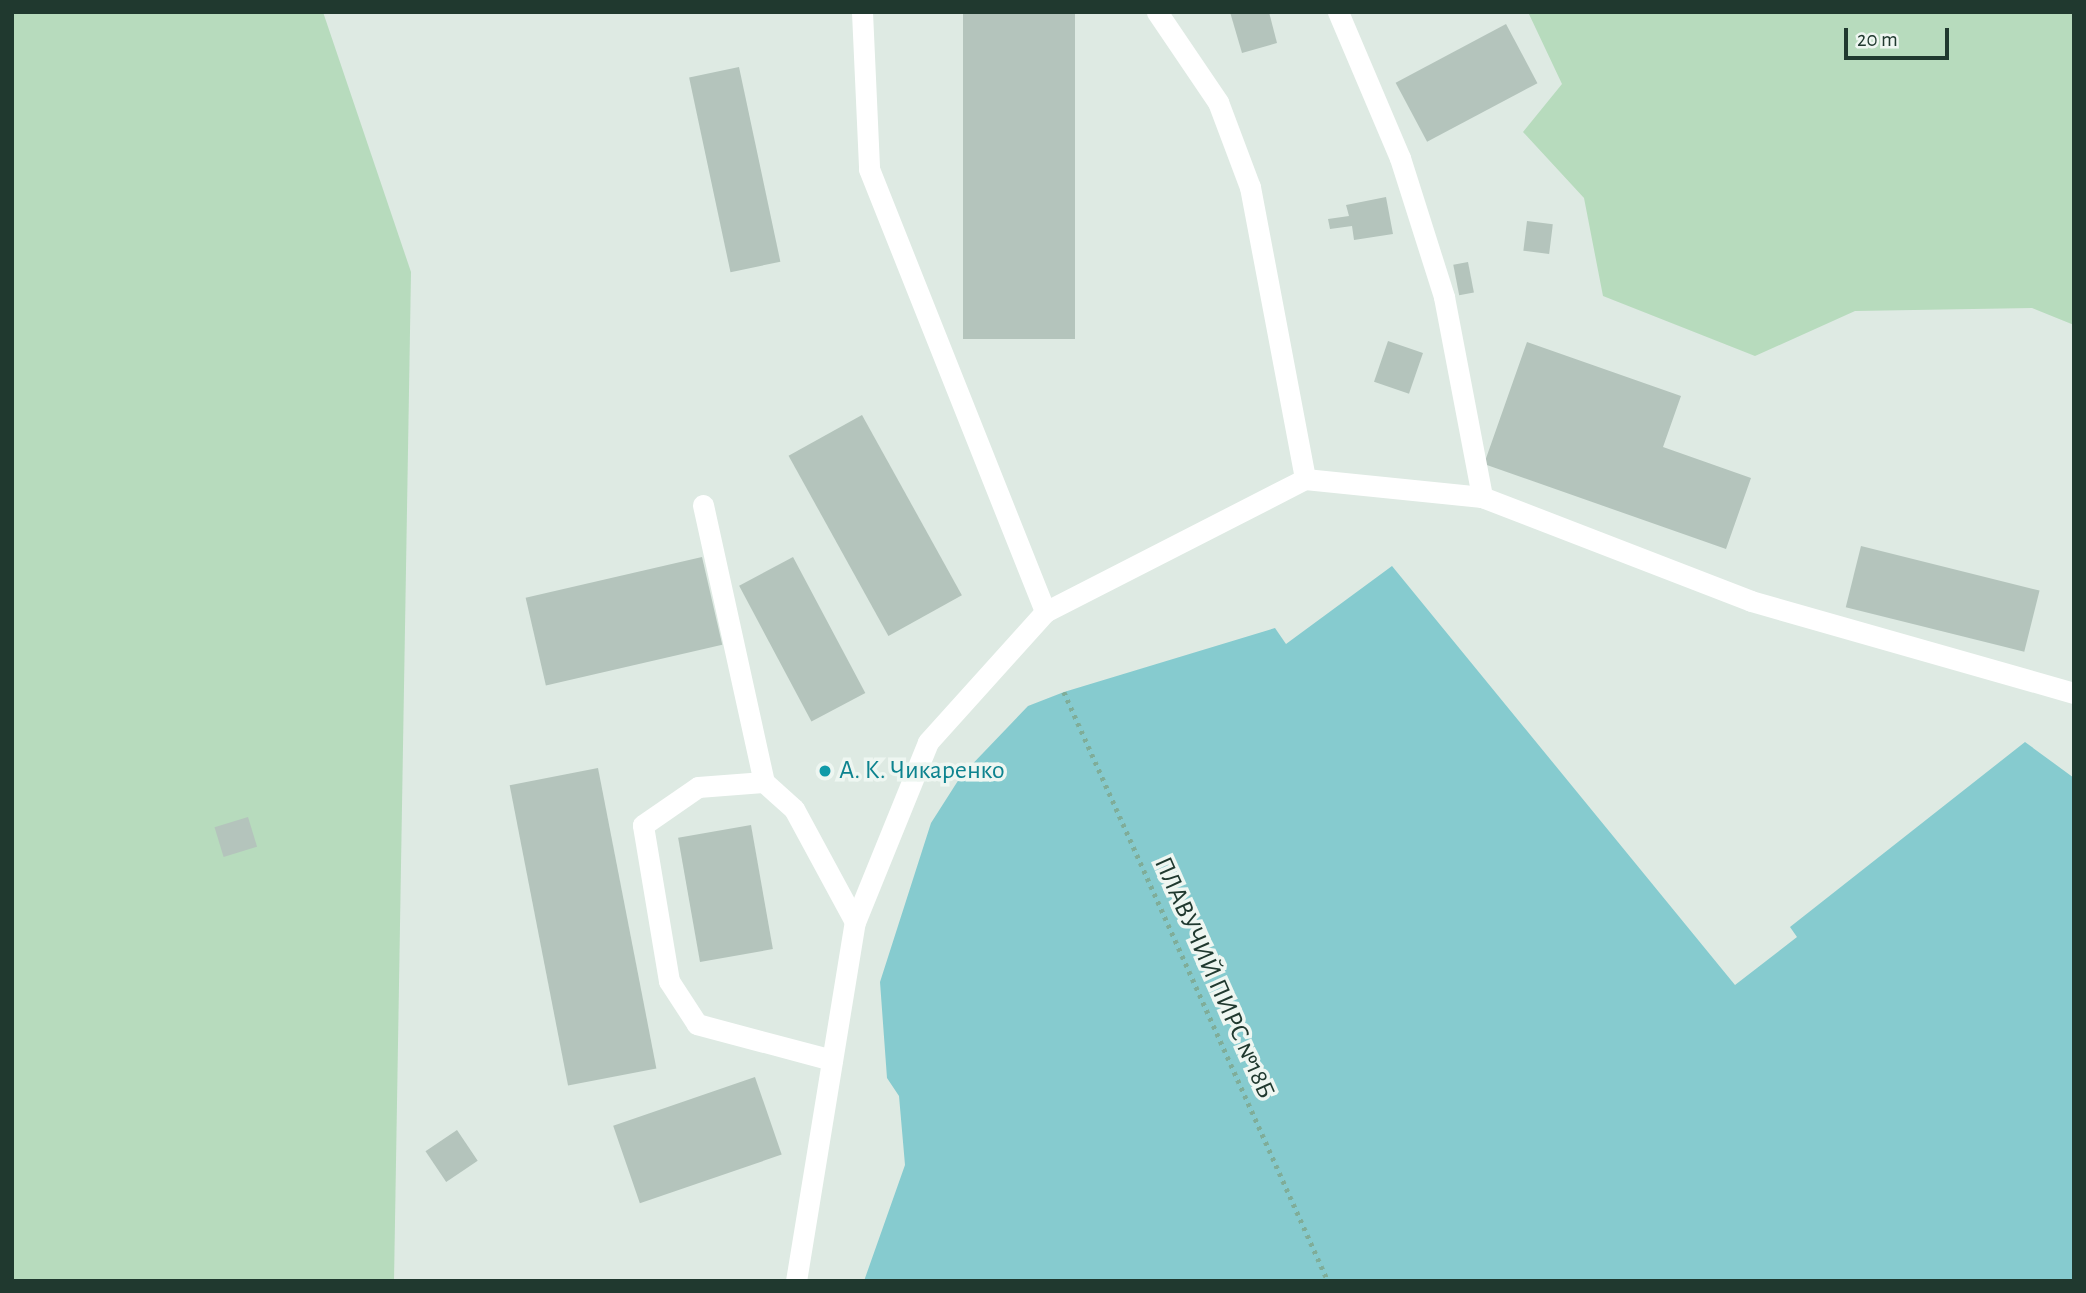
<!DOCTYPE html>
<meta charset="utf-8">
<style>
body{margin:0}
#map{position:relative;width:2086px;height:1293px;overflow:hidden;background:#deeae3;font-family:"Alegreya Sans",sans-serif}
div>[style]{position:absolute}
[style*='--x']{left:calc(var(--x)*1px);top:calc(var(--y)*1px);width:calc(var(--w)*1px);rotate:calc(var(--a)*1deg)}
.green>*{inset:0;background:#b7dbbd}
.water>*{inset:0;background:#86cbcf}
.building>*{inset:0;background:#b4c4bc;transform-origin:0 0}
.path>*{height:4.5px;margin-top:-2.25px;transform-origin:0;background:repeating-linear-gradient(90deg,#7fad99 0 3.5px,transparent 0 8.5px)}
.minor>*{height:21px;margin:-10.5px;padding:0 10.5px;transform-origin:10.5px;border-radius:10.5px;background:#fff}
.dots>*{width:19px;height:19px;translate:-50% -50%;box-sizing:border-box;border:4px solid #eef6f1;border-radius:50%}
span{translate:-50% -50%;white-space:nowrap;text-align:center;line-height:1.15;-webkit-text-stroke:7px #eef6f1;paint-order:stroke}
.culture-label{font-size:26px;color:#0d838f}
.left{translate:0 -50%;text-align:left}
.street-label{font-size:26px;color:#20392f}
.frame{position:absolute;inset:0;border:14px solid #20392f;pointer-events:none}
.scale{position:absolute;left:1844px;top:28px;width:105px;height:32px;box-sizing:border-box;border:4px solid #20392f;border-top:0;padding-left:9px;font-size:21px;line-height:24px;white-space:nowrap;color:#20392f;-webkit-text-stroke:5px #eef6f1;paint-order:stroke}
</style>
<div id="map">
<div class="green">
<div style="clip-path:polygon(12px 12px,323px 12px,411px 272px,394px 1281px,12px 1281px)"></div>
<div style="clip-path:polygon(1528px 12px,2074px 12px,2074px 325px,2032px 308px,1855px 311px,1755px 356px,1603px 296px,1584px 198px,1523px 132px,1562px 84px)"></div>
</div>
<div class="water">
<div style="clip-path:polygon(1392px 566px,1735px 985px,1797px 937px,1790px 927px,2025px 742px,2074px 778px,2074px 1281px,864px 1281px,905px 1165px,899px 1096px,887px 1078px,880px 982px,931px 823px,961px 776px,1028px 706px,1064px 692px,1275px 628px,1286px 644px)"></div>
</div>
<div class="building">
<div style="left:963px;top:12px;width:112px;height:327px"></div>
<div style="clip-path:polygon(1230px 12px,1269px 12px,1277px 43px,1242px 53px)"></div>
<div style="left:1506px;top:24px;width:67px;height:125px;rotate:62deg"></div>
<div style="left:739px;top:67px;width:199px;height:51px;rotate:78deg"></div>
<div style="clip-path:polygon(1386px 197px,1393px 234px,1354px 240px,1352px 226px,1330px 229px,1328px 219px,1349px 216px,1346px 205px)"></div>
<div style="left:1527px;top:221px;width:26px;height:30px;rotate:7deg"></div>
<div style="left:1468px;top:262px;width:31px;height:15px;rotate:79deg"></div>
<div style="left:1388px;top:341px;width:37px;height:43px;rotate:19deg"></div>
<div style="clip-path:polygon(1527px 342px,1681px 396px,1663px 447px,1751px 478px,1726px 549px,1484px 464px)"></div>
<div style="left:862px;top:415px;width:206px;height:84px;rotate:61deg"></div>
<div style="left:1861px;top:546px;width:184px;height:63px;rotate:14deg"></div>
<div style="left:702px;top:557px;width:90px;height:181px;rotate:77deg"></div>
<div style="left:793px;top:557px;width:154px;height:61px;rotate:62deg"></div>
<div style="left:598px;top:768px;width:306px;height:90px;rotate:79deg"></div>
<div style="left:248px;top:817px;width:31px;height:35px;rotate:73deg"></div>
<div style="left:751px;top:825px;width:126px;height:74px;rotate:80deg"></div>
<div style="left:755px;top:1077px;width:82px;height:150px;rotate:71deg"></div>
<div style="left:457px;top:1130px;width:37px;height:38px;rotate:56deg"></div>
</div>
<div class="path">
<div style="--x:1064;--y:692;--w:645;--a:65.86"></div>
</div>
<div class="minor">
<div style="--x:862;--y:12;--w:157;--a:87.4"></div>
<div style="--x:869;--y:169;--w:477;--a:68.3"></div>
<div style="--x:1157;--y:12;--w:109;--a:55.9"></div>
<div style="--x:1218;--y:102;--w:91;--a:69.4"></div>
<div style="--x:1250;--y:187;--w:297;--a:79.3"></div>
<div style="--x:1338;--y:12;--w:159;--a:67"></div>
<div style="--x:1400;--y:158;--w:146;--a:72.4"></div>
<div style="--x:1444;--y:297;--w:204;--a:79.2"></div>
<div style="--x:703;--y:505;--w:284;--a:77.6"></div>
<div style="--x:832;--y:1060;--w:140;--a:-165.1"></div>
<div style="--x:697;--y:1024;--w:51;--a:-123.1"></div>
<div style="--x:669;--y:981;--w:158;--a:-99.5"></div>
<div style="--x:643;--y:825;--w:67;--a:-34.6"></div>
<div style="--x:698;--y:787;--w:66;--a:-4.3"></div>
<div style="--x:764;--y:782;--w:40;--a:42"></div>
<div style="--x:794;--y:809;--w:128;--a:61.6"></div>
<div style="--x:796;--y:1281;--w:364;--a:-80.7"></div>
<div style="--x:855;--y:922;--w:194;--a:-67.9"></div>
<div style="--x:928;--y:742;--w:175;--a:-48"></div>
<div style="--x:1045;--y:612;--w:292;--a:-27.1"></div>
<div style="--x:1305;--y:479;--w:178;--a:5.8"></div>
<div style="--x:1482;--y:497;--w:288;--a:21.1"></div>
<div style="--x:1751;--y:601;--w:336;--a:15.9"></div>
</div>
<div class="dots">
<div style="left:825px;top:771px;background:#0f9aa8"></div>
</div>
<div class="culture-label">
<span class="left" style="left:839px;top:771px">А. К. Чикаренко</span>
</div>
<div class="street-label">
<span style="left:1214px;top:978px;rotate:66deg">ПЛАВУЧИЙ ПИРС №18Б</span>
</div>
<div class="frame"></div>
<div class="scale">20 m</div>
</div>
